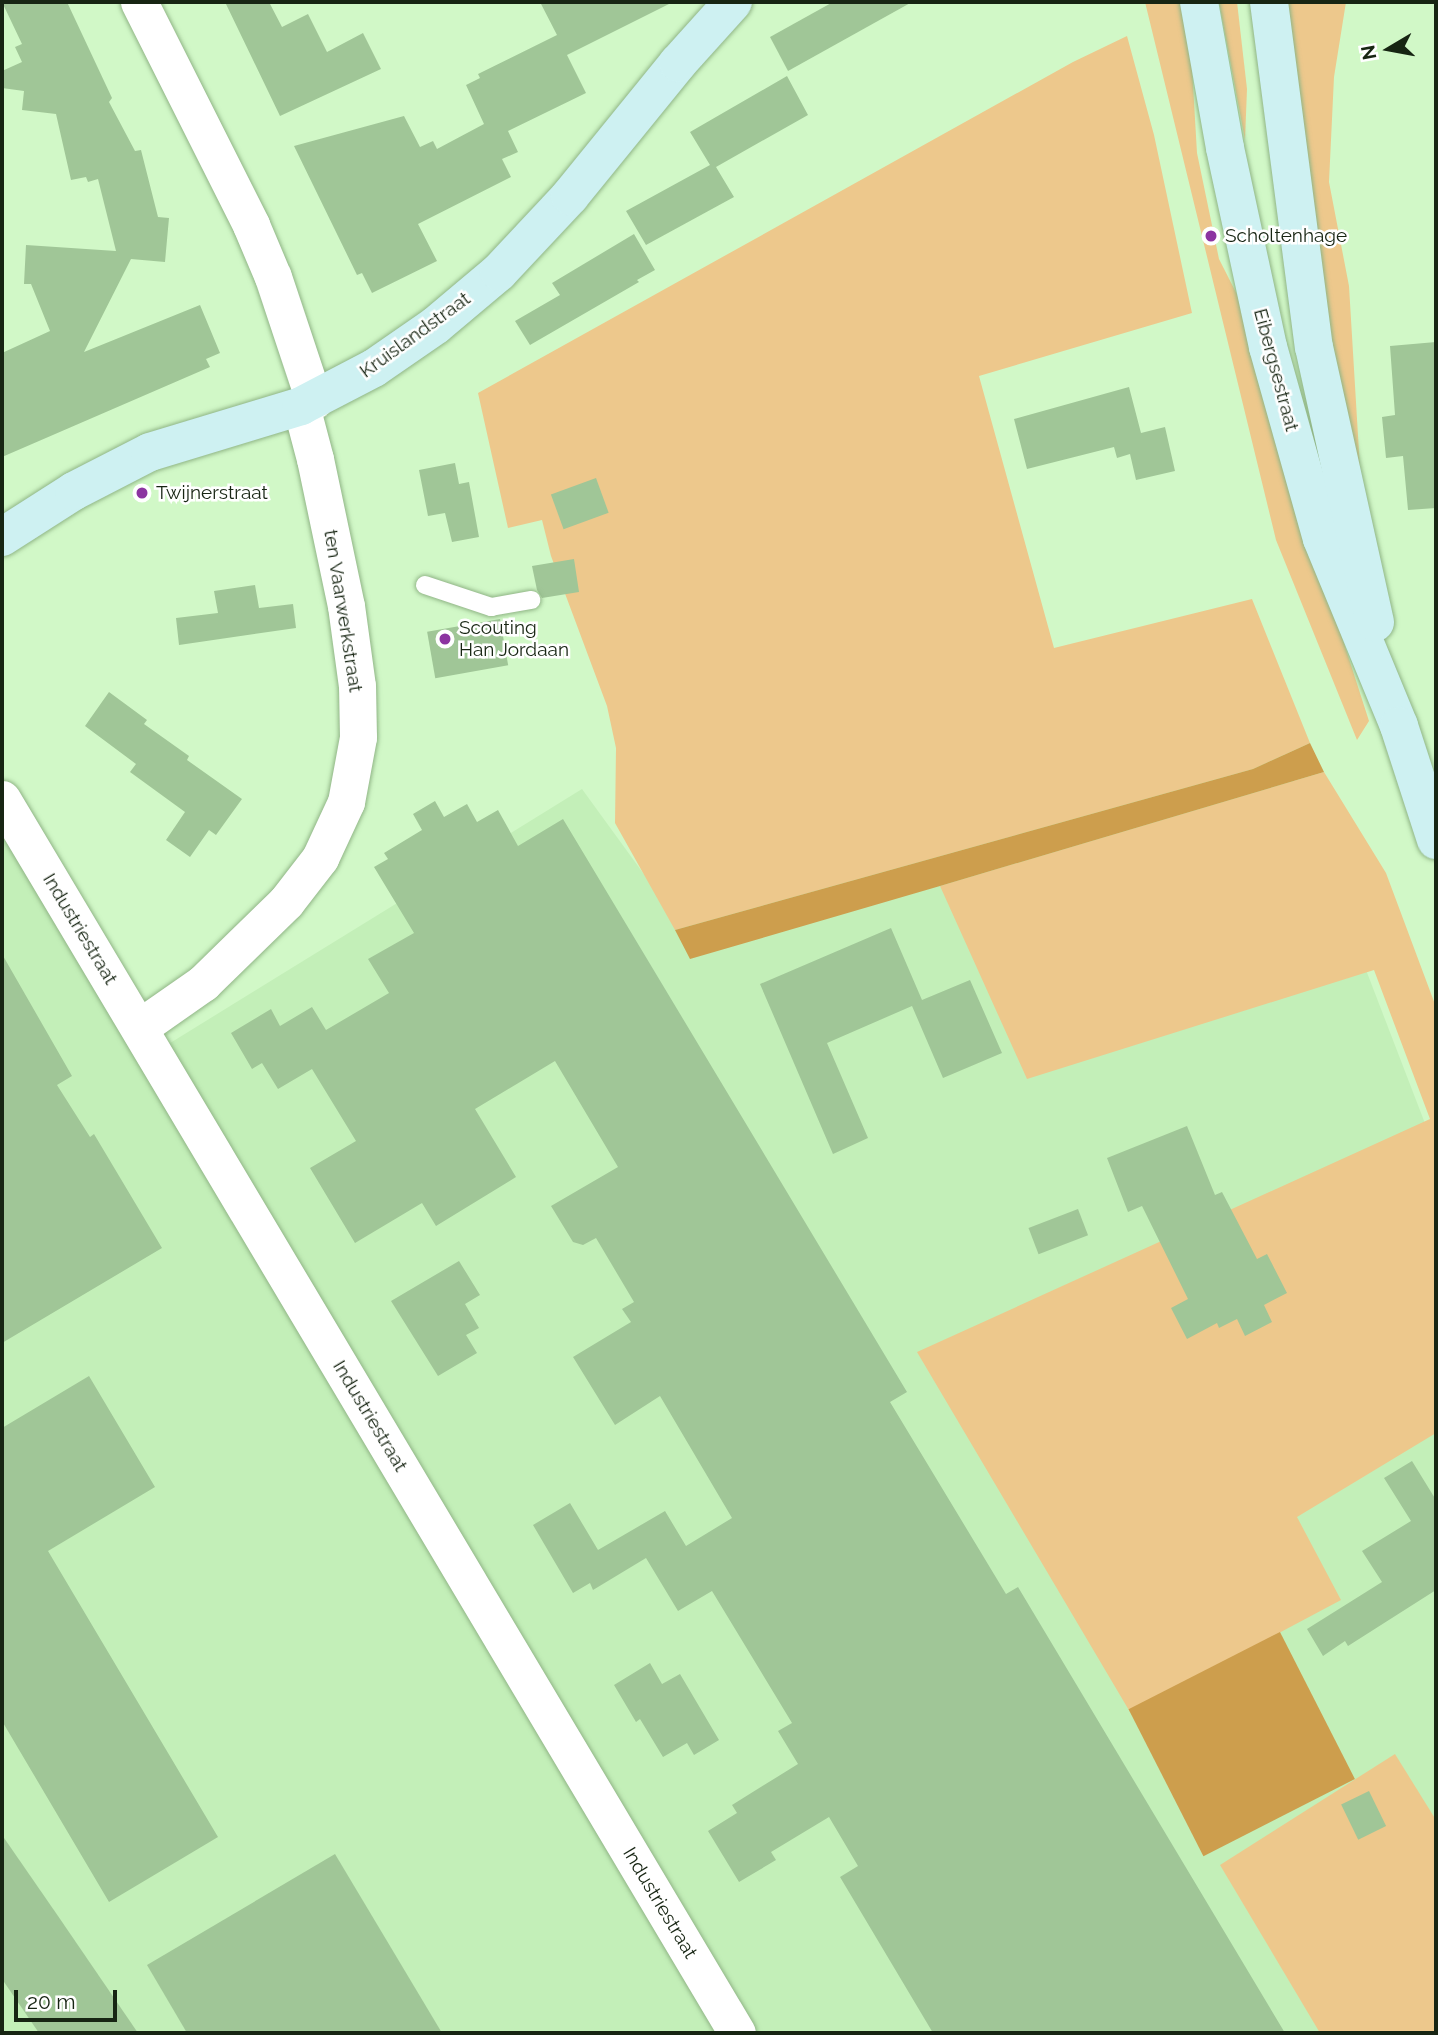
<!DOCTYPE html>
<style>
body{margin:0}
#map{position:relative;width:1438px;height:2035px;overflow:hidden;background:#d1f8c7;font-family:Raleway,sans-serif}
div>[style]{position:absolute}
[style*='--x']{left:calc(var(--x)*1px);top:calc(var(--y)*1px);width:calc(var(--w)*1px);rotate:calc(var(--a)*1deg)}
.built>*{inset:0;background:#c3efb8}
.green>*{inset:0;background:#edc88c}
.forest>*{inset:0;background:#cd9e4d;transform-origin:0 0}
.building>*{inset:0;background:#a0c697;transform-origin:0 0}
.roads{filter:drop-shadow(0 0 2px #90b586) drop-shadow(0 0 2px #90b586)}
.lane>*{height:18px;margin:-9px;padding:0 9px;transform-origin:9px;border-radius:9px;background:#fff}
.street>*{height:37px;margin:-18.5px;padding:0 18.5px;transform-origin:18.5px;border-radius:18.5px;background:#fff}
.secondary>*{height:38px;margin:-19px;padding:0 19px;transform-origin:19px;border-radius:19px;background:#cef1f2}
.dots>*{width:19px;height:19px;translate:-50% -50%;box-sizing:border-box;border:4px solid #fff;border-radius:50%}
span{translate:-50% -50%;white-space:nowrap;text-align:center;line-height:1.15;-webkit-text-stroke:5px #fff;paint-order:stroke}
.poi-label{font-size:19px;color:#172513}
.left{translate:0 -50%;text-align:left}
.street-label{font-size:19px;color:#172513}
.frame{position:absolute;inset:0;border:4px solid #172513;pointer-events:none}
.north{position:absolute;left:1354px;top:14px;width:70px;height:70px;-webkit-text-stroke:5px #fff;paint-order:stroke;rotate:260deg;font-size:19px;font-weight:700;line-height:28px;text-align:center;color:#172513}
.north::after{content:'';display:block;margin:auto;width:24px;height:32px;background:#172513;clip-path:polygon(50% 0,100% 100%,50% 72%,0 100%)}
.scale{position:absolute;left:14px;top:1990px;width:103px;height:32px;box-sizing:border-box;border:4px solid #172513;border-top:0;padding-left:9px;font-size:21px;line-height:24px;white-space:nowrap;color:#172513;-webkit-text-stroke:5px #fff;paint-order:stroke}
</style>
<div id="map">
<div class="built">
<div style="clip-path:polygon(1283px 754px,1436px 1152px,1436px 2033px,2px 2033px,2px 817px,141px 1061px,582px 789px,675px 917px)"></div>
</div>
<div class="green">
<div style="clip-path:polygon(1145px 2px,1183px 2px,1191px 50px,1197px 153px,1219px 259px,1251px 322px,1285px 460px,1369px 721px,1357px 740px,1276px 540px)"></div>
<div style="clip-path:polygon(1219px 2px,1237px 2px,1247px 89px,1245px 140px)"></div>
<div style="clip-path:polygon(1283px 2px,1346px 2px,1334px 77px,1329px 182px,1349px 286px,1362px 502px,1338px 406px)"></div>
<div style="clip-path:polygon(1127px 36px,1154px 135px,1192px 313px,979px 376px,1054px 648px,1252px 599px,1310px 743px,1253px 769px,675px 930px,615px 823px,616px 748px,607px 706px,551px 556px,542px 520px,508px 528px,478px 393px,1073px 62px)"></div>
<div style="clip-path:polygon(1324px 772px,1386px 873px,1436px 1007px,1436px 1433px,1297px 1517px,1341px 1600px,1130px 1712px,917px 1352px,1430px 1119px,1374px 970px,1027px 1079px,940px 886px)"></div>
<div style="clip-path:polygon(1395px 1754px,1436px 1820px,1436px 2033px,1320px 2033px,1220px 1865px)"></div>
</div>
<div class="forest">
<div style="clip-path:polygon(1310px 743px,1324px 772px,940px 886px,690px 959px,675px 930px,1253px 769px)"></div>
<div style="left:1280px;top:1632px;width:165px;height:170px;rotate:63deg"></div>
</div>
<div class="building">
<div style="clip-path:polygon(2px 2px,67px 2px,112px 98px,109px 102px,135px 151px,141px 150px,158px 217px,169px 218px,165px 262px,131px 259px,84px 352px,200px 305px,220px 353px,206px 359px,210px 367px,2px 457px,2px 353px,50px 331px,31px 284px,24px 284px,26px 245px,116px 251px,98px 179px,88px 182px,86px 177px,71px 180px,56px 114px,22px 110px,24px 91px,2px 88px,2px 71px,22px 62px,15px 47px,22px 44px)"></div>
<div style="clip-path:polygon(225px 2px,269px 2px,282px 27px,308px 14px,327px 52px,363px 33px,381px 69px,280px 116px)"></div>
<div style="clip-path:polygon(540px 2px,673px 2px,567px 55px,586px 93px,508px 131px,518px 152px,502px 159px,511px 177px,418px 224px,437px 261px,372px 293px,362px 273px,357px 275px,294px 146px,404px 116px,420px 147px,433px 141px,437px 149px,484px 124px,466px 85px,480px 78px,478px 74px,557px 35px)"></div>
<div style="clip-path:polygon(833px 2px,912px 2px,788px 71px,770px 37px)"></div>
<div style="clip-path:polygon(787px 76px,808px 115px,716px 167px,734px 197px,646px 245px,626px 211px,710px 165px,690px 132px)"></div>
<div style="clip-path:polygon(634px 234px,655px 270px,637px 280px,639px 282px,530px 345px,515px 321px,560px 295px,552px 283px)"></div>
<div style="clip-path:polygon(1436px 342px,1436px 508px,1408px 510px,1403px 456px,1386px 458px,1382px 417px,1395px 415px,1390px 346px)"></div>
<div style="clip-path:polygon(1129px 387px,1141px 433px,1165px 427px,1175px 471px,1136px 480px,1130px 454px,1117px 458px,1114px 447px,1027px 469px,1014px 419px)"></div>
<div style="clip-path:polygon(455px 463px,459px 484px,469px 482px,479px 537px,452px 542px,445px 513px,428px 516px,419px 470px)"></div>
<div style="left:596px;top:478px;width:37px;height:48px;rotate:70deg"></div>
<div style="clip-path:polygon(574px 559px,579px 592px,542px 598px,537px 590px,532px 566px)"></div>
<div style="clip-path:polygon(255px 585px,259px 608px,293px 604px,296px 628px,179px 645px,176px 618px,218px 613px,214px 591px)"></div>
<div style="left:500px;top:619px;width:47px;height:74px;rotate:80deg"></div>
<div style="clip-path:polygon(109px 692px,147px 720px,144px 724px,189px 756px,187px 760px,242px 799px,216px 835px,209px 830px,190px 857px,166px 840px,185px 812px,130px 772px,136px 764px,85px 726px)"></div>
<div style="clip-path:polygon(435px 801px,444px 817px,467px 804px,477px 822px,498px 810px,518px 846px,563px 819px,907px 1392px,890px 1402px,1006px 1594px,1018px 1587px,1285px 2033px,933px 2033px,840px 1877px,858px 1866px,829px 1817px,771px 1852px,776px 1860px,739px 1882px,708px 1831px,737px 1813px,732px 1805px,798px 1764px,778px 1731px,792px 1723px,712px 1591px,678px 1611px,646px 1558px,593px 1590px,590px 1583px,573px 1593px,533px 1525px,570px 1503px,598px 1550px,665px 1511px,686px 1546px,732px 1518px,660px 1396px,615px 1425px,573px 1357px,631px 1322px,622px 1309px,634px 1302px,596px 1238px,583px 1245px,573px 1242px,551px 1206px,618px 1167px,555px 1061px,475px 1109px,516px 1177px,436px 1226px,422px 1203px,355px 1243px,310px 1168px,356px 1141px,312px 1069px,278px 1089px,262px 1063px,252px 1069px,231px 1033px,271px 1009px,280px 1026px,312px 1007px,326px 1030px,389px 993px,368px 959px,414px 933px,374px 867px,388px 859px,384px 853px,422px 830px,413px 814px)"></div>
<div style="clip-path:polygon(891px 928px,922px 1000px,970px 980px,1002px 1053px,943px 1078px,912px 1006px,827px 1043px,868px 1138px,833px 1154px,760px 984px)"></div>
<div style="clip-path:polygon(2px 954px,72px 1076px,57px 1085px,90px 1137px,94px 1134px,162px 1248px,2px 1343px)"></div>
<div style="clip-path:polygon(1187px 1126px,1215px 1195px,1222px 1192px,1257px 1259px,1267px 1254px,1287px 1293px,1264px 1305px,1272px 1322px,1245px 1336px,1237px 1319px,1219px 1328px,1217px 1323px,1187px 1339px,1171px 1308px,1188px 1299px,1142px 1206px,1128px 1212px,1107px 1158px)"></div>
<div style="left:1078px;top:1209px;width:28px;height:53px;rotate:69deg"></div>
<div style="clip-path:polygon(459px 1261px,480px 1295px,465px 1304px,479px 1328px,466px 1335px,477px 1353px,438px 1376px,391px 1301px)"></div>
<div style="clip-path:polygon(89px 1376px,155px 1487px,48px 1551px,218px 1837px,109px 1902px,2px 1721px,2px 1428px)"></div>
<div style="clip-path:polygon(1412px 1461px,1436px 1500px,1436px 1590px,1348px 1646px,1345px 1641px,1323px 1656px,1307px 1629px,1382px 1582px,1362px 1551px,1411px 1521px,1384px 1478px)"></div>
<div style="clip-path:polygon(650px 1663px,662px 1684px,680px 1674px,719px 1740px,694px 1755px,687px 1743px,663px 1757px,640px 1719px,636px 1722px,614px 1685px)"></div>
<div style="left:1369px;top:1791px;width:39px;height:31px;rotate:64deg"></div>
<div style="clip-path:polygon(2px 1835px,58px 1916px,138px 2033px,39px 2033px,2px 1979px)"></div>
<div style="clip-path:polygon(335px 1854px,442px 2033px,187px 2033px,147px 1965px)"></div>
</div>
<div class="roads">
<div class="lane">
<div style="--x:425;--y:585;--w:70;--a:18.4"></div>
<div style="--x:491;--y:607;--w:41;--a:-9.9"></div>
</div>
<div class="street">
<div style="--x:139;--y:2;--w:250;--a:63.3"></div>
<div style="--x:251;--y:225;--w:56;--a:67.1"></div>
<div style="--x:273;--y:277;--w:130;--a:71.6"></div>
<div style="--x:2;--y:799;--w:1436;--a:59.22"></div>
<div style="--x:140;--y:1027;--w:77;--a:-34.9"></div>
<div style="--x:203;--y:983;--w:116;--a:-44.3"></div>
<div style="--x:286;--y:902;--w:56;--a:-52.3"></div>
<div style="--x:320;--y:858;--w:62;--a:-65.1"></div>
<div style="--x:346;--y:802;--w:66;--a:-79.5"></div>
<div style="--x:358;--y:737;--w:51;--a:-91.1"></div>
<div style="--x:357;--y:686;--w:81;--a:-97.8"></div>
<div style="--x:346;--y:606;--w:150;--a:-101.9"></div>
<div style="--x:315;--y:459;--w:55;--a:-104.8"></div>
</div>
<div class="secondary">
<div style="--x:1199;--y:2;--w:148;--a:79.9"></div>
<div style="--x:1225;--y:148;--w:204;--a:77.8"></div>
<div style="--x:1268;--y:347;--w:199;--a:74.3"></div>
<div style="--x:1322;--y:539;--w:202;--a:67.6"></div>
<div style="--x:1399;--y:726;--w:120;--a:72"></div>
<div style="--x:1269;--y:2;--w:348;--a:82.6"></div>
<div style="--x:1314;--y:347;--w:282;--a:77.5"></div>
<div style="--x:2;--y:537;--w:85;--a:-32.6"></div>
<div style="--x:74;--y:491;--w:85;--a:-27.2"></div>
<div style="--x:150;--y:452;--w:158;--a:-16.9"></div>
<div style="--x:301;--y:406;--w:82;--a:-27.5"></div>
<div style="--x:374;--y:368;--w:75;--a:-34.7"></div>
<div style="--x:436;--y:325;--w:82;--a:-40.1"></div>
<div style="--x:499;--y:272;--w:104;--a:-46.9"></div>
<div style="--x:570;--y:196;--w:171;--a:-50.9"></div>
<div style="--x:678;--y:63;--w:82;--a:-48"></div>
</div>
</div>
<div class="dots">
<div style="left:1211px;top:236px;background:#8c34a1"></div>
<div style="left:142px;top:493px;background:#8c34a1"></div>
<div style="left:445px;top:639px;background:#8c34a1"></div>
</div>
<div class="poi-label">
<span class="left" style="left:1225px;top:236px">Scholtenhage</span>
<span class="left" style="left:156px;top:493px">Twijnerstraat</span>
<span class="left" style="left:459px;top:639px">Scouting<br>Han Jordaan</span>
</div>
<div class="street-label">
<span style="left:415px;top:335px;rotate:-36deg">Kruislandstraat</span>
<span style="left:1276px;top:370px;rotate:75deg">Eibergsestraat</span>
<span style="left:343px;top:611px;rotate:81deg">ten Vaarwerkstraat</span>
<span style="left:80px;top:929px;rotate:59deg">Industriestraat</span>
<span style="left:370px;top:1416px;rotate:59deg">Industriestraat</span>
<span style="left:660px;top:1903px;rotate:59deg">Industriestraat</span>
</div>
<div class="frame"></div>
<div class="north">N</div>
<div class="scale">20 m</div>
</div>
